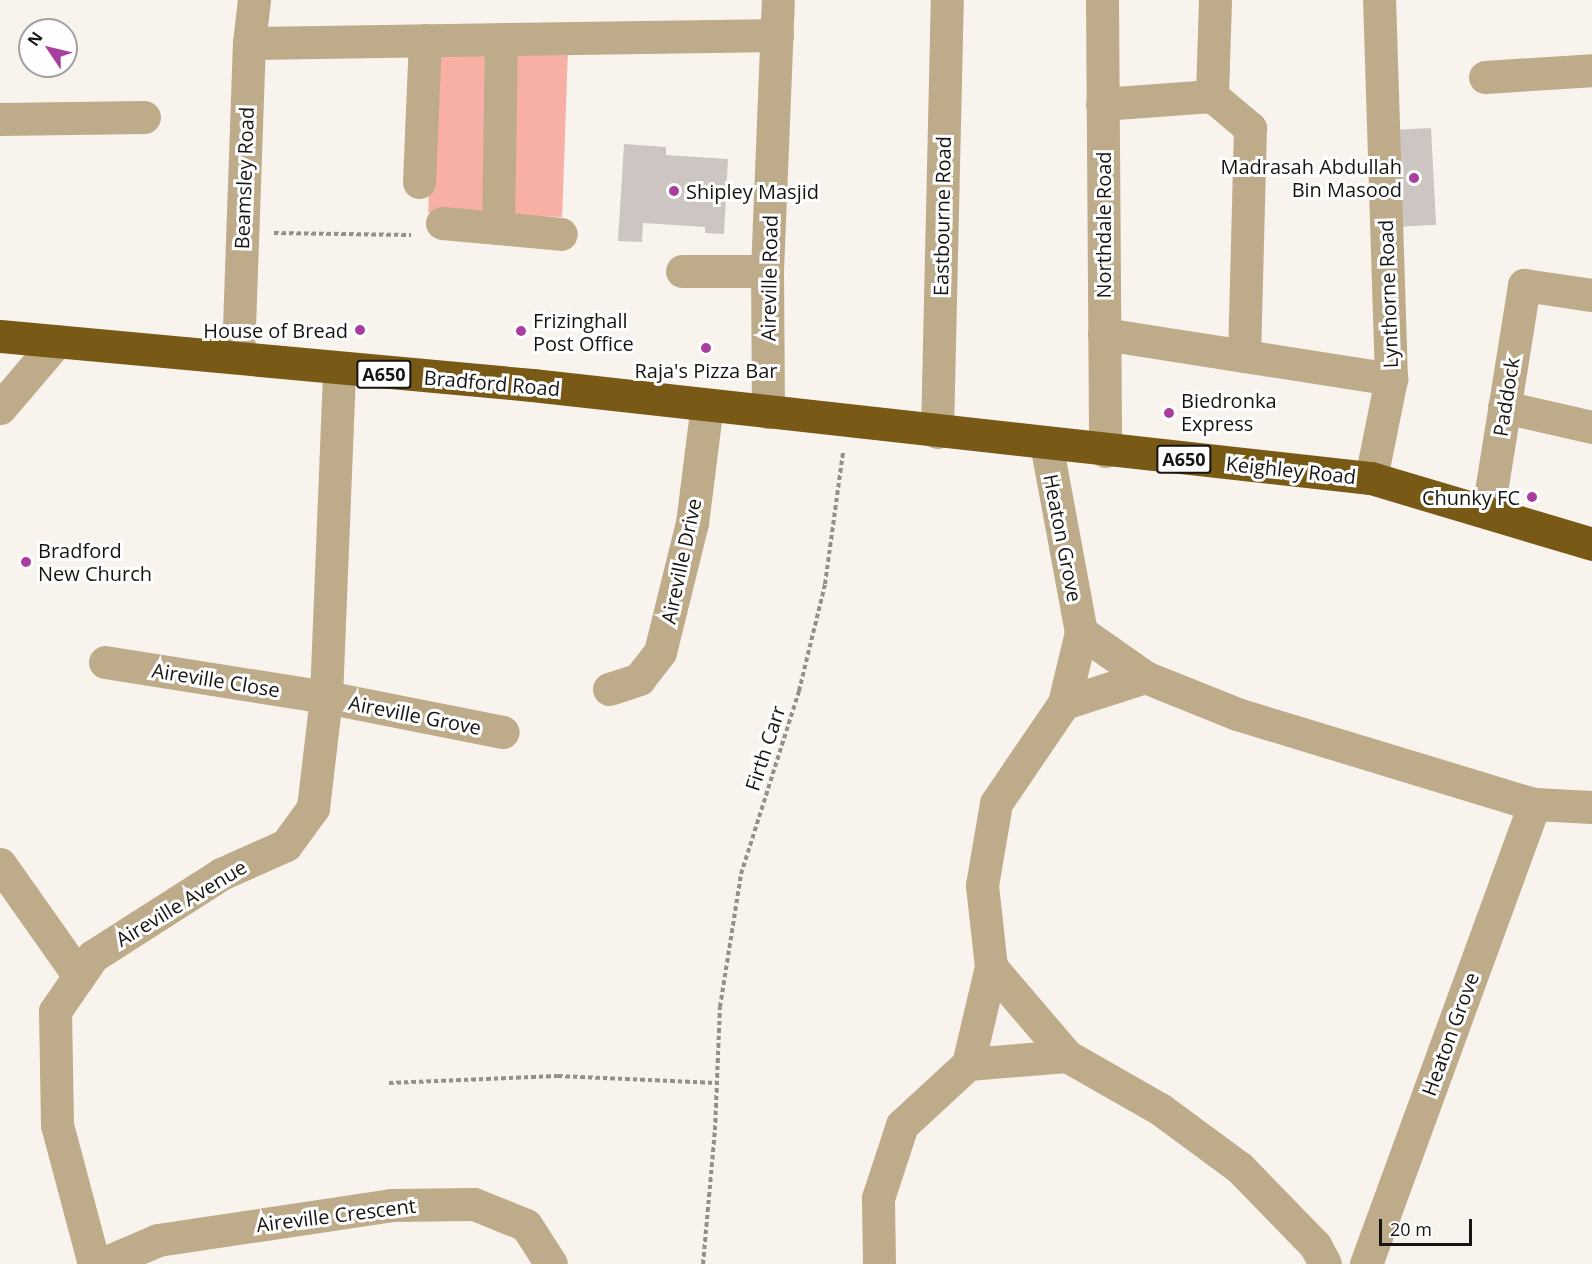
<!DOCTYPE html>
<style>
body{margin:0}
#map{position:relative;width:1592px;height:1264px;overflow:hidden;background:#f9f3ee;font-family:"Open Sans",sans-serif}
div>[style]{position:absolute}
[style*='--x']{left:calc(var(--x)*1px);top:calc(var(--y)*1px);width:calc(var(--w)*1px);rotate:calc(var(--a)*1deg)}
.green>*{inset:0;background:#f8afa6;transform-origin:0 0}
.building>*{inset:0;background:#cdc5c2;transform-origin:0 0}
.path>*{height:4px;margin-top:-2px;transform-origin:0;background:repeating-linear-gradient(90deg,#938f8b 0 4.5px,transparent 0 7.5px)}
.minor>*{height:33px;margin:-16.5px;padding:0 16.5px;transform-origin:16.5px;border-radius:16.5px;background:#beab8a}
.highway>*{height:33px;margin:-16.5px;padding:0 16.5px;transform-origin:16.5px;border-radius:16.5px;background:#785916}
.dots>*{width:16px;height:16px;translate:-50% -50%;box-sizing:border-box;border:3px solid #fff;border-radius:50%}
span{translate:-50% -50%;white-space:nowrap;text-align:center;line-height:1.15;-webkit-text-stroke:6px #fff;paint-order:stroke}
.shield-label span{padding:2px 4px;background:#fff;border:2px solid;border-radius:4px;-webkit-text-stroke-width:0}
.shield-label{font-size:18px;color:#171513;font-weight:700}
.poi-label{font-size:20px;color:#171513}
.right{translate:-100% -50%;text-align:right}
.left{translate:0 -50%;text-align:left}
.street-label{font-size:20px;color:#171513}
.north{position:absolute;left:18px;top:18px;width:60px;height:60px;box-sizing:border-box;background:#fff;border:2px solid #a2a1a1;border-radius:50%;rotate:305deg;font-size:16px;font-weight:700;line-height:24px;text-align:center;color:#171513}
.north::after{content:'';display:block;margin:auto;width:21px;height:27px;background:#a93e9f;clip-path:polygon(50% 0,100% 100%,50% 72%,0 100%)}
.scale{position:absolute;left:1379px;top:1219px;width:93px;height:27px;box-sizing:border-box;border:3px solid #171513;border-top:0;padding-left:8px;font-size:18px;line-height:21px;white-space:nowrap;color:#171513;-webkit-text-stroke:4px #fff;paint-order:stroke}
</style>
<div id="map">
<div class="green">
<div style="left:568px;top:49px;width:168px;height:134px;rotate:92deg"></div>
</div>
<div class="building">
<div style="left:1431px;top:128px;width:97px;height:40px;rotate:87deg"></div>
<div style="clip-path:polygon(624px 144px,666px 147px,666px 155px,728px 159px,724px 234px,705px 233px,705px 227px,643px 223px,642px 242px,618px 241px)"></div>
</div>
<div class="path">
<div style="--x:274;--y:233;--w:137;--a:0.8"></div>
<div style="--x:389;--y:1083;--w:169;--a:-2.4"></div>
<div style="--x:558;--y:1076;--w:159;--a:2.5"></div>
<div style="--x:703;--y:1264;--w:135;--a:-84.9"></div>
<div style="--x:715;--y:1130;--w:123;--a:-87.7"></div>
<div style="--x:720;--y:1007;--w:135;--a:-81"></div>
<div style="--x:741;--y:874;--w:192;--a:-72.4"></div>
<div style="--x:799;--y:691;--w:110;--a:-76.3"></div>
<div style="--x:825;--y:584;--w:133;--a:-82.2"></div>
</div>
<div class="minor">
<div style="--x:1102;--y:0;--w:451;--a:89.6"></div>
<div style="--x:1215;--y:0;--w:96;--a:91.8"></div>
<div style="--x:1212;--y:96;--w:50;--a:40.1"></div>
<div style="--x:1250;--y:128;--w:228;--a:91.5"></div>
<div style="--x:249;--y:43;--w:528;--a:-0.87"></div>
<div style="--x:1485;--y:77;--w:107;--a:-3.7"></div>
<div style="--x:1102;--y:104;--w:110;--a:-4.2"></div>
<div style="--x:0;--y:119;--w:144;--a:-0.8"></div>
<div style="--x:419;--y:182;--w:142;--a:-87.6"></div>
<div style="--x:442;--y:223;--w:56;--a:5.1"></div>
<div style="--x:498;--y:228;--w:189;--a:-89.1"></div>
<div style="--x:498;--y:228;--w:63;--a:5.4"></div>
<div style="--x:682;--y:271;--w:85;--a:0"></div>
<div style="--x:1104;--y:334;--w:291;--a:8.9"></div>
<div style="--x:238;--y:356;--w:313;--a:-88"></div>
<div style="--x:249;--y:43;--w:43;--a:-83.4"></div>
<div style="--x:1504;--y:407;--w:90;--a:12.8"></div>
<div style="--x:0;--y:408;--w:88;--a:-49.6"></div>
<div style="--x:768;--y:412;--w:141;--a:-90.4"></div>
<div style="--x:767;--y:271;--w:271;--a:-87.7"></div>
<div style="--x:937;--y:432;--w:432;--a:-88.7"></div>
<div style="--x:1371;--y:478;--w:101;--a:-78.6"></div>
<div style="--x:1391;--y:379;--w:379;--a:-91.8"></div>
<div style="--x:1488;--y:510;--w:228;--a:-80.9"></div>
<div style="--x:1524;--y:285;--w:69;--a:8.4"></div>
<div style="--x:1081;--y:632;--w:78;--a:35.1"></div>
<div style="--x:105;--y:662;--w:224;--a:9"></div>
<div style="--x:326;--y:697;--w:180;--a:11.2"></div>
<div style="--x:609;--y:689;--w:32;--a:-18"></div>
<div style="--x:639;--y:679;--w:34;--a:-52"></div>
<div style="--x:660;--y:652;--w:133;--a:-76.1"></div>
<div style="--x:692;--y:523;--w:119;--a:-82.8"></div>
<div style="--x:1064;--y:703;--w:85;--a:-17.8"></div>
<div style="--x:1145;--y:677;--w:99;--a:21.9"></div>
<div style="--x:1237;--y:714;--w:310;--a:16.9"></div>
<div style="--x:1534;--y:804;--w:58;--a:3"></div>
<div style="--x:0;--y:864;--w:137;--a:54.8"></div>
<div style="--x:991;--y:967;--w:117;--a:49.5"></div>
<div style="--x:968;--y:1064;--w:100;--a:-76.7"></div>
<div style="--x:991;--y:967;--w:82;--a:-96.3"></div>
<div style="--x:982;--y:885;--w:83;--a:-80.3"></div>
<div style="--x:996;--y:803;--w:121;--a:-55.8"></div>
<div style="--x:1064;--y:703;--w:73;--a:-76.5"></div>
<div style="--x:1081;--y:632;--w:191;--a:-100.5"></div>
<div style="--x:94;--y:1264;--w:144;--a:-104.9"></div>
<div style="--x:57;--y:1125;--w:114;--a:-91"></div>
<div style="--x:55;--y:1011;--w:67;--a:-55.4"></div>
<div style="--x:93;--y:956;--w:152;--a:-32.6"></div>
<div style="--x:221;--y:874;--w:71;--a:-24"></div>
<div style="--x:286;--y:845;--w:46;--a:-53.9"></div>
<div style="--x:313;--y:808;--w:112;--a:-83.3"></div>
<div style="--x:326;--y:697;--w:329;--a:-87.7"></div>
<div style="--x:102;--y:1264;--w:61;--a:-23.2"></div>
<div style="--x:158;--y:1240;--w:236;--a:-8.5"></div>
<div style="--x:391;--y:1205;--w:83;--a:-0.7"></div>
<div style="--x:474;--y:1204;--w:56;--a:22"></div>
<div style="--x:526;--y:1225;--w:46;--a:57.3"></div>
<div style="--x:879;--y:1264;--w:66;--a:-90.9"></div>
<div style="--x:878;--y:1198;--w:77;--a:-71.8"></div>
<div style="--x:902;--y:1125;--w:90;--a:-42.7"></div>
<div style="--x:968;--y:1064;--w:99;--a:-4.6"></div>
<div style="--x:1067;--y:1056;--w:107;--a:29.7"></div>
<div style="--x:1160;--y:1109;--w:99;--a:36.4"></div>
<div style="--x:1240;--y:1168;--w:107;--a:45.8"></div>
<div style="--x:1315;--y:1245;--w:21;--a:62"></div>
<div style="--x:1366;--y:1264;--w:490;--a:-69.9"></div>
</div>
<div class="highway">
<div style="--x:0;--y:336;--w:534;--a:5.26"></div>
<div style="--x:532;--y:385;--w:844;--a:6.33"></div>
<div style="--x:1371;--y:478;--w:231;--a:16.6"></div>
</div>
<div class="dots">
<div style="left:1414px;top:178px;background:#a93e9f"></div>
<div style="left:674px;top:191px;background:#a93e9f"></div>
<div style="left:360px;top:330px;background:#a93e9f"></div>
<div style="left:521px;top:331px;background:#a93e9f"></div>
<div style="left:706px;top:348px;background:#a93e9f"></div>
<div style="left:1169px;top:413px;background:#a93e9f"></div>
<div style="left:1532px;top:497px;background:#a93e9f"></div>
<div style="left:26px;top:562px;background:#a93e9f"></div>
</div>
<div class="shield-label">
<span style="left:384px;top:374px">A650</span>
<span style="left:1184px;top:459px">A650</span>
</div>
<div class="poi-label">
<span class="right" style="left:1402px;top:178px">Madrasah Abdullah<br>Bin Masood</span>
<span class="left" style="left:686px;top:191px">Shipley Masjid</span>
<span class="left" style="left:533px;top:332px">Frizinghall<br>Post Office</span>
<span class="right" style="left:348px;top:330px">House of Bread</span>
<span style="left:706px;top:370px">Raja's Pizza Bar</span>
<span class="left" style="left:1181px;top:412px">Biedronka<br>Express</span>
<span class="right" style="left:1520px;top:497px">Chunky FC</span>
<span class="left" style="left:38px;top:562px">Bradford<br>New Church</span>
</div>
<div class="street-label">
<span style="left:244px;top:178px;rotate:-88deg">Beamsley Road</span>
<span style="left:942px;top:216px;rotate:-89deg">Eastbourne Road</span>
<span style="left:1103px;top:225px;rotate:-90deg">Northdale Road</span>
<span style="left:769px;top:278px;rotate:-89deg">Aireville Road</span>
<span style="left:1388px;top:294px;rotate:-92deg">Lynthorne Road</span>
<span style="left:492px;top:383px;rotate:5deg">Bradford Road</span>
<span style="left:1506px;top:397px;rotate:-81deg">Paddock</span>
<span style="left:1291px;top:470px;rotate:6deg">Keighley Road</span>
<span style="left:1063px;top:538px;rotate:79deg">Heaton Grove</span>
<span style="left:681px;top:561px;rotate:-78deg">Aireville Drive</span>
<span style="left:216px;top:680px;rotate:9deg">Aireville Close</span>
<span style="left:415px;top:715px;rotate:11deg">Aireville Grove</span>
<span style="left:765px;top:748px;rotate:-72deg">Firth Carr</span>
<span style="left:181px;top:903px;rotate:-31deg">Aireville Avenue</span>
<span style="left:1450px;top:1034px;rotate:-70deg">Heaton Grove</span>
<span style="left:336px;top:1215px;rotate:-7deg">Aireville Crescent</span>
</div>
<div class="north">N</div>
<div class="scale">20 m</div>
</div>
